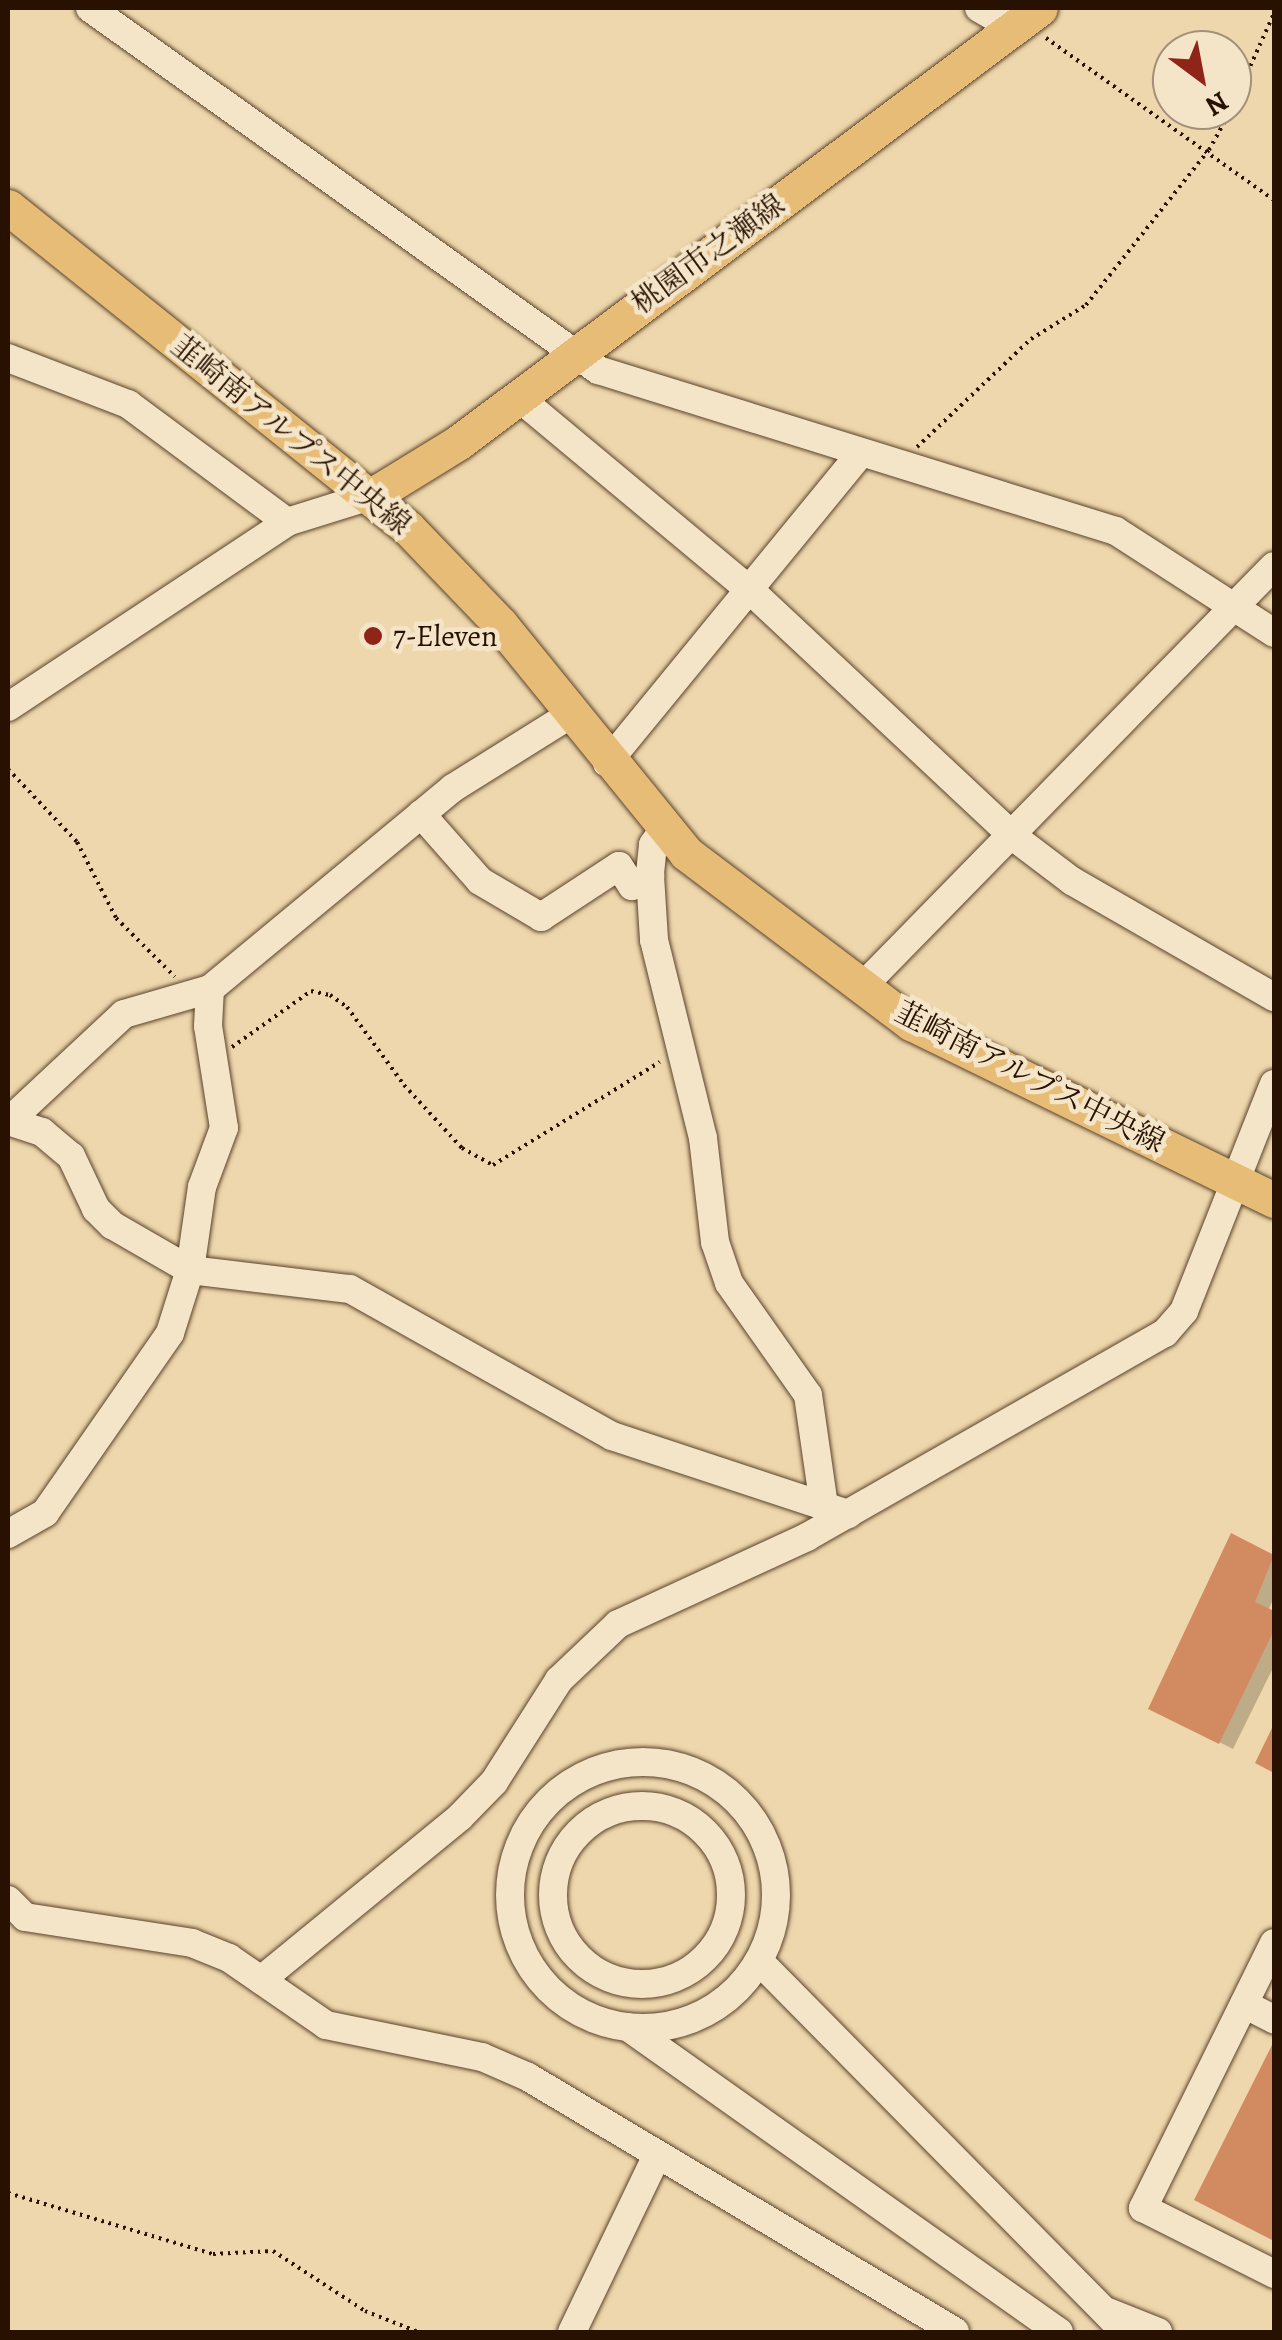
<!DOCTYPE html>
<meta charset="utf-8">
<style>
body{margin:0}
#map{position:relative;width:1282px;height:2340px;overflow:hidden;background:#eed7ac;font-family:Alegreya,"Noto Serif JP",serif}
div>[style]{position:absolute}
[style*='--x']{left:calc(var(--x)*1px);top:calc(var(--y)*1px);width:calc(var(--w)*1px);rotate:calc(var(--a)*1deg)}
.shadow>*{inset:0;background:#0003}
.building>*{inset:0;background:#d28b60}
.path>*{height:4px;margin-top:-2px;transform-origin:0;background:repeating-linear-gradient(90deg,#281100 0 2.5px,transparent 0 7.5px)}
.roads{filter:drop-shadow(0 0 2px #5a422b) drop-shadow(0 0 2px #5a422b)}
.minor>*{height:28px;margin:-14px;padding:0 14px;transform-origin:14px;border-radius:14px;background:#f4e5c9}
.minor>.ring{margin:-14px;padding:0;box-sizing:content-box;background:none;border:28px solid #f4e5c9;border-radius:50%}
.major>*{height:35px;margin:-17.5px;padding:0 17.5px;transform-origin:17.5px;border-radius:17.5px;background:#e7bc76}
.dots>*{width:28px;height:28px;translate:-50% -50%;box-sizing:border-box;border:5px solid #f4e5c9;border-radius:50%}
span{translate:-50% -50%;white-space:nowrap;text-align:center;line-height:1.15;-webkit-text-stroke:9px #f4e5c9;paint-order:stroke}
.street-label{font-size:30px;color:#281100}
.poi-label{font-size:30px;color:#281100}
.left{translate:0 -50%;text-align:left}
.frame{position:absolute;inset:0;border:10px solid #281100;pointer-events:none}
.north{position:absolute;left:1152px;top:30px;width:100px;height:100px;box-sizing:border-box;background:#f4e5c9;border:2px solid #a29079;border-radius:50%;rotate:148deg;font-size:28px;font-weight:700;line-height:40px;text-align:center;color:#281100}
.north::after{content:'';display:block;margin:auto;width:35px;height:45px;background:#8f2418;clip-path:polygon(50% 0,100% 100%,50% 72%,0 100%)}
</style>
<div id="map">
<div class="shadow">
<div style="clip-path:polygon(1232px 1537px,1274px 1558px,1274px 1597px,1268px 1611px,1274px 1614px,1274px 1666px,1233px 1749px,1165px 1715px)"></div>
<div style="clip-path:polygon(1273px 2049px,1274px 2049px,1274px 2240px,1216px 2210px)"></div>
</div>
<div class="building">
<div style="clip-path:polygon(1231px 1533px,1274px 1555px,1255px 1602px,1274px 1611px,1274px 1630px,1219px 1744px,1148px 1709px)"></div>
<div style="clip-path:polygon(1274px 1724px,1274px 1773px,1255px 1763px)"></div>
<div style="clip-path:polygon(1274px 2041px,1274px 2241px,1194px 2200px)"></div>
</div>
<div class="path">
<div style="--x:1046;--y:38;--w:280;--a:35.4"></div>
<div style="--x:1232;--y:107;--w:103;--a:-65.9"></div>
<div style="--x:917;--y:447;--w:157;--a:-43.5"></div>
<div style="--x:1031;--y:339;--w:65;--a:-31.7"></div>
<div style="--x:1086;--y:305;--w:198;--a:-51.6"></div>
<div style="--x:1209;--y:150;--w:46;--a:-61.2"></div>
<div style="--x:8;--y:769;--w:100;--a:46.6"></div>
<div style="--x:77;--y:842;--w:85;--a:62.8"></div>
<div style="--x:116;--y:918;--w:83;--a:45"></div>
<div style="--x:232;--y:1047;--w:97;--a:-35.3"></div>
<div style="--x:311;--y:991;--w:19;--a:12"></div>
<div style="--x:330;--y:995;--w:21;--a:35"></div>
<div style="--x:347;--y:1007;--w:97;--a:53.8"></div>
<div style="--x:404;--y:1085;--w:86;--a:47.4"></div>
<div style="--x:462;--y:1148;--w:35;--a:29"></div>
<div style="--x:493;--y:1165;--w:196;--a:-31.7"></div>
<div style="--x:8;--y:2193;--w:214;--a:16.6"></div>
<div style="--x:213;--y:2254;--w:60;--a:-2.9"></div>
<div style="--x:273;--y:2251;--w:110;--a:33.1"></div>
<div style="--x:365;--y:2311;--w:57;--a:21.6"></div>
</div>
<div class="roads">
<div class="minor">
<div style="--x:90;--y:8;--w:624;--a:35.47"></div>
<div style="--x:598;--y:370;--w:542;--a:17.27"></div>
<div style="--x:1116;--y:531;--w:188;--a:32.8"></div>
<div style="--x:979;--y:8;--w:40;--a:29.7"></div>
<div style="--x:8;--y:358;--w:129;--a:21"></div>
<div style="--x:128;--y:404;--w:198;--a:36.6"></div>
<div style="--x:518;--y:397;--w:303;--a:39.8"></div>
<div style="--x:751;--y:591;--w:360;--a:43.1"></div>
<div style="--x:1014;--y:837;--w:73;--a:37.2"></div>
<div style="--x:1072;--y:881;--w:233;--a:29.9"></div>
<div style="--x:8;--y:707;--w:335;--a:-33.5"></div>
<div style="--x:287;--y:522;--w:90;--a:-17.4"></div>
<div style="--x:607;--y:763;--w:398;--a:-50.7"></div>
<div style="--x:421;--y:814;--w:89;--a:48.6"></div>
<div style="--x:480;--y:881;--w:71;--a:30.5"></div>
<div style="--x:541;--y:917;--w:93;--a:-33.2"></div>
<div style="--x:619;--y:866;--w:24;--a:57"></div>
<div style="--x:632;--y:886;--w:21;--a:-29"></div>
<div style="--x:663;--y:830;--w:18;--a:124"></div>
<div style="--x:653;--y:845;--w:31;--a:96"></div>
<div style="--x:650;--y:876;--w:64;--a:86.4"></div>
<div style="--x:654;--y:940;--w:204;--a:76.1"></div>
<div style="--x:703;--y:1138;--w:105;--a:83.4"></div>
<div style="--x:715;--y:1242;--w:43;--a:71.1"></div>
<div style="--x:729;--y:1283;--w:137;--a:54.8"></div>
<div style="--x:808;--y:1395;--w:112;--a:81.8"></div>
<div style="--x:861;--y:988;--w:590;--a:-45.62"></div>
<div style="--x:8;--y:1121;--w:36;--a:18"></div>
<div style="--x:42;--y:1132;--w:38;--a:40"></div>
<div style="--x:71;--y:1156;--w:59;--a:64.7"></div>
<div style="--x:96;--y:1209;--w:23;--a:45"></div>
<div style="--x:112;--y:1225;--w:90;--a:30"></div>
<div style="--x:190;--y:1270;--w:161;--a:6.8"></div>
<div style="--x:350;--y:1289;--w:300;--a:29.3"></div>
<div style="--x:612;--y:1436;--w:249;--a:18.3"></div>
<div style="--x:8;--y:1122;--w:158;--a:-43"></div>
<div style="--x:124;--y:1014;--w:90;--a:-16.2"></div>
<div style="--x:210;--y:989;--w:315;--a:-39.6"></div>
<div style="--x:453;--y:788;--w:138;--a:-32"></div>
<div style="--x:8;--y:1534;--w:43;--a:-29.6"></div>
<div style="--x:45;--y:1513;--w:219;--a:-55.2"></div>
<div style="--x:170;--y:1333;--w:66;--a:-72.4"></div>
<div style="--x:190;--y:1270;--w:84;--a:-81.8"></div>
<div style="--x:202;--y:1187;--w:63;--a:-69.6"></div>
<div style="--x:224;--y:1128;--w:103;--a:-98.9"></div>
<div style="--x:208;--y:1026;--w:37;--a:-87"></div>
<div class="ring" style="left:510px;top:1762px;width:238px;height:238px"></div>
<div class="ring" style="left:553px;top:1806px;width:150px;height:150px"></div>
<div style="--x:8;--y:1900;--w:24;--a:45"></div>
<div style="--x:25;--y:1917;--w:169;--a:8.8"></div>
<div style="--x:192;--y:1943;--w:40;--a:22"></div>
<div style="--x:229;--y:1958;--w:118;--a:34.6"></div>
<div style="--x:326;--y:2025;--w:159;--a:11.6"></div>
<div style="--x:482;--y:2057;--w:50;--a:23.5"></div>
<div style="--x:528;--y:2077;--w:497;--a:30.8"></div>
<div style="--x:1274;--y:1943;--w:296;--a:116.3"></div>
<div style="--x:1143;--y:2208;--w:147;--a:26.7"></div>
<div style="--x:759;--y:1961;--w:521;--a:45.39"></div>
<div style="--x:261;--y:1980;--w:257;--a:-39.3"></div>
<div style="--x:460;--y:1817;--w:49;--a:-45.8"></div>
<div style="--x:494;--y:1782;--w:121;--a:-57.5"></div>
<div style="--x:559;--y:1680;--w:81;--a:-43.5"></div>
<div style="--x:618;--y:1624;--w:208;--a:-24.7"></div>
<div style="--x:807;--y:1537;--w:412;--a:-29.7"></div>
<div style="--x:1165;--y:1333;--w:29;--a:-49"></div>
<div style="--x:1184;--y:1311;--w:244;--a:-68.4"></div>
<div style="--x:1244;--y:2004;--w:34;--a:27"></div>
<div style="--x:628;--y:2027;--w:528;--a:35.29"></div>
<div style="--x:1108;--y:2312;--w:54;--a:21.8"></div>
<div style="--x:572;--y:2332;--w:196;--a:-64.3"></div>
</div>
<div class="major">
<div style="--x:8;--y:207;--w:513;--a:38.75"></div>
<div style="--x:408;--y:528;--w:134;--a:46.2"></div>
<div style="--x:501;--y:625;--w:294;--a:50.9"></div>
<div style="--x:686;--y:853;--w:282;--a:37.1"></div>
<div style="--x:911;--y:1023;--w:404;--a:26"></div>
<div style="--x:373;--y:495;--w:101;--a:-31.6"></div>
<div style="--x:459;--y:442;--w:725;--a:-36.76"></div>
</div>
</div>
<div class="dots">
<div style="left:373px;top:636px;background:#8f2418"></div>
</div>
<div class="street-label">
<span style="left:708px;top:254px;rotate:-36deg">桃園市之瀬線</span>
<span style="left:291px;top:435px;rotate:39deg">韮崎南アルプス中央線</span>
<span style="left:1030px;top:1077px;rotate:27deg">韮崎南アルプス中央線</span>
</div>
<div class="poi-label">
<span class="left" style="left:393px;top:636px">7-Eleven</span>
</div>
<div class="frame"></div>
<div class="north">N</div>
</div>
